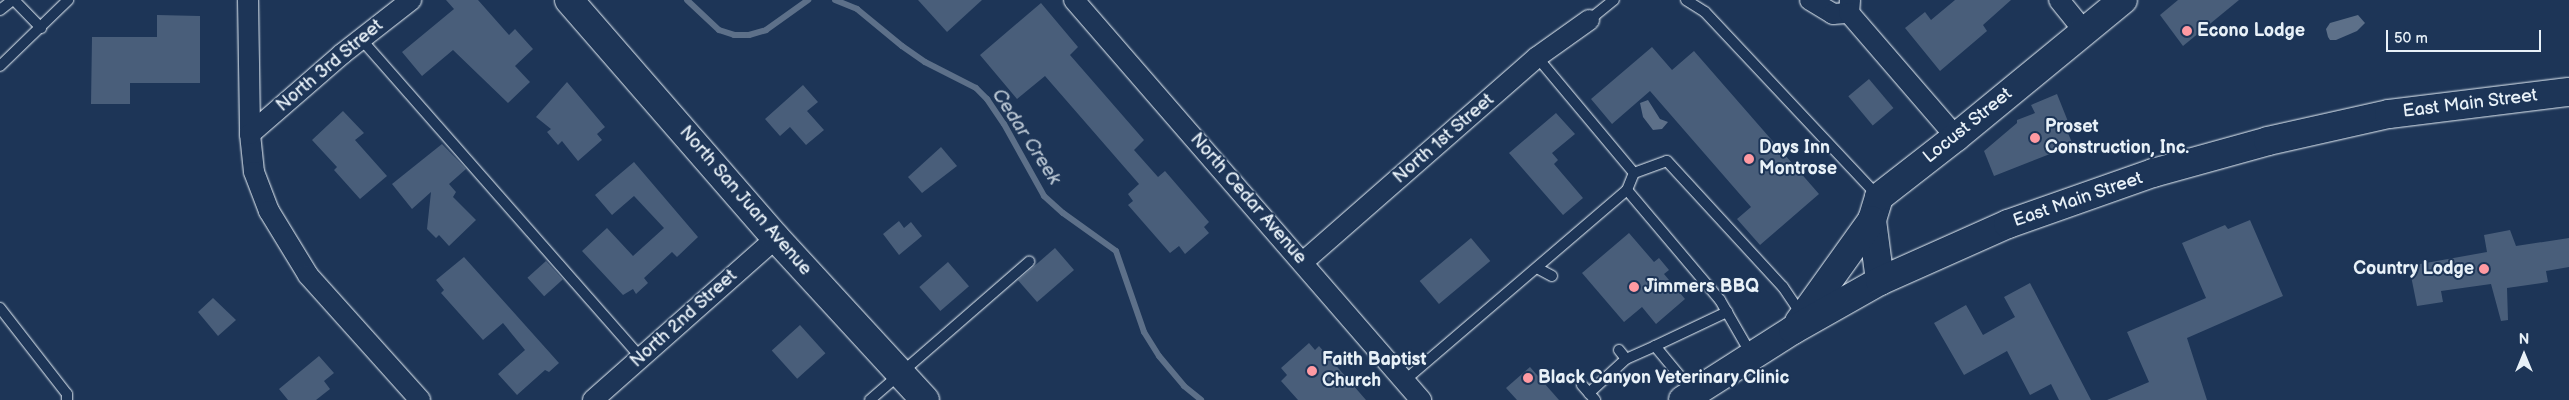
<!DOCTYPE html>
<style>
body{margin:0}
#map{position:relative;width:2569px;height:400px;overflow:hidden;background:#1d3557;font-family:"Balsamiq Sans",sans-serif}
div>[style]{position:absolute}
[style*='--x']{left:calc(var(--x)*1px);top:calc(var(--y)*1px);width:calc(var(--w)*1px);rotate:calc(var(--a)*1deg)}
.water>*{inset:0;background:#5d7089}
.stream>*{height:6px;margin:-3px;padding:0 3px;transform-origin:3px;border-radius:3px;background:#5d7089}
.building>*{inset:0;background:#495e7a;transform-origin:0 0}
.roads{filter:drop-shadow(0 0 1px #e8f1f8) drop-shadow(0 0 1px #e8f1f8)}
.lane>*{height:10px;margin:-5px;padding:0 5px;transform-origin:5px;border-radius:5px;background:#1d3557}
.street>*{height:20px;margin:-10px;padding:0 10px;transform-origin:10px;border-radius:10px;background:#1d3557}
.secondary>*{height:28px;margin:-14px;padding:0 14px;transform-origin:14px;border-radius:14px;background:#1d3557}
.highway>*{height:28px;margin:-14px;padding:0 14px;transform-origin:14px;border-radius:14px;background:#1d3557}
.dots>*{width:14px;height:14px;translate:-50% -50%;box-sizing:border-box;border:2px solid #1d3557;border-radius:50%}
span{translate:-50% -50%;white-space:nowrap;text-align:center;line-height:1.15;-webkit-text-stroke:4px #1d3557;paint-order:stroke}
.poi-label{font-size:18px;color:#e8f1f8;font-weight:700}
.left{translate:0 -50%;text-align:left}
.right{translate:-100% -50%;text-align:right}
.street-label{font-size:18px;color:#e8f1f8}
.water-label{font-size:19px;color:#b7c4d1;font-style:italic}
.north{position:absolute;left:2499px;top:330px;width:50px;height:50px;-webkit-text-stroke:4px #1d3557;paint-order:stroke;rotate:0deg;font-size:14px;font-weight:700;line-height:20px;text-align:center;color:#e8f1f8}
.north::after{content:'';display:block;margin:auto;width:18px;height:22px;background:#e8f1f8;clip-path:polygon(50% 0,100% 100%,50% 72%,0 100%)}
.scale{position:absolute;left:2386px;top:30px;width:155px;height:22px;box-sizing:border-box;border:2px solid #e8f1f8;border-top:0;padding-left:6px;font-size:15px;line-height:18px;white-space:nowrap;color:#e8f1f8;-webkit-text-stroke:4px #1d3557;paint-order:stroke}
</style>
<div id="map">
<div class="water">
<div style="clip-path:polygon(2358px 15px,2365px 23px,2357px 31px,2336px 40px,2330px 40px,2328px 37px,2326px 29px,2330px 23px)"></div>
<div style="clip-path:polygon(1648px 100px,1660px 119px,1668px 122px,1662px 129px,1653px 130px,1643px 117px,1640px 103px)"></div>
</div>
<div class="stream">
<div style="--x:687;--y:0;--w:44;--a:43.2"></div>
<div style="--x:719;--y:30;--w:16;--a:18"></div>
<div style="--x:734;--y:35;--w:15;--a:0"></div>
<div style="--x:749;--y:35;--w:18;--a:-16"></div>
<div style="--x:766;--y:30;--w:52;--a:-35.5"></div>
<div style="--x:835;--y:0;--w:24;--a:22"></div>
<div style="--x:857;--y:9;--w:58;--a:39.4"></div>
<div style="--x:902;--y:46;--w:28;--a:35"></div>
<div style="--x:925;--y:62;--w:57;--a:27"></div>
<div style="--x:976;--y:88;--w:16;--a:45"></div>
<div style="--x:987;--y:99;--w:30;--a:56"></div>
<div style="--x:1004;--y:124;--w:82;--a:60.9"></div>
<div style="--x:1044;--y:196;--w:25;--a:42"></div>
<div style="--x:1063;--y:213;--w:65;--a:35.6"></div>
<div style="--x:1116;--y:251;--w:86;--a:70.9"></div>
<div style="--x:1144;--y:332;--w:28;--a:58"></div>
<div style="--x:1159;--y:356;--w:39;--a:50"></div>
<div style="--x:1184;--y:386;--w:22;--a:39"></div>
</div>
<div class="building">
<div style="clip-path:polygon(446px 0,478px 0,509px 35px,515px 29px,533px 49px,515px 66px,530px 82px,508px 103px,453px 50px,422px 76px,402px 52px,454px 9px)"></div>
<div style="clip-path:polygon(918px 0,982px 0,947px 32px)"></div>
<div style="clip-path:polygon(1955px 0,2011px 0,1983px 25px,1987px 31px,1940px 71px,1905px 28px,1925px 12px,1931px 20px)"></div>
<div style="clip-path:polygon(2178px 0,2239px 0,2183px 46px,2160px 15px)"></div>
<div style="clip-path:polygon(1041px 3px,1078px 47px,1070px 55px,1144px 140px,1134px 150px,1158px 177px,1165px 171px,1209px 222px,1204px 227px,1209px 233px,1185px 254px,1179px 246px,1170px 253px,1128px 205px,1133px 201px,1128px 194px,1139px 184px,1045px 76px,1017px 99px,980px 55px)"></div>
<div style="clip-path:polygon(157px 15px,200px 16px,200px 83px,130px 83px,130px 104px,91px 104px,92px 37px,157px 37px)"></div>
<div style="clip-path:polygon(1652px 47px,1672px 70px,1694px 51px,1819px 194px,1760px 245px,1737px 219px,1751px 207px,1650px 91px,1612px 124px,1591px 99px)"></div>
<div style="left:1869px;top:79px;width:38px;height:27px;rotate:50deg"></div>
<div style="clip-path:polygon(567px 82px,605px 127px,597px 134px,602px 140px,578px 161px,562px 141px,558px 145px,547px 132px,551px 129px,536px 117px)"></div>
<div style="clip-path:polygon(803px 85px,818px 102px,807px 111px,824px 130px,806px 145px,790px 127px,780px 136px,765px 119px)"></div>
<div style="clip-path:polygon(2057px 94px,2069px 124px,2065px 126px,2073px 145px,1994px 176px,1984px 151px,2017px 123px,2017px 120px,2035px 113px,2031px 105px)"></div>
<div style="clip-path:polygon(343px 111px,364px 133px,355px 140px,387px 176px,360px 199px,334px 170px,337px 167px,312px 140px)"></div>
<div style="clip-path:polygon(1556px 113px,1575px 134px,1552px 153px,1558px 160px,1554px 164px,1583px 198px,1563px 215px,1509px 153px)"></div>
<div style="clip-path:polygon(442px 144px,466px 169px,449px 184px,456px 192px,453px 197px,476px 220px,449px 246px,439px 235px,436px 238px,427px 229px,431px 192px,412px 209px,392px 184px)"></div>
<div style="clip-path:polygon(941px 147px,957px 166px,922px 193px,908px 177px)"></div>
<div style="clip-path:polygon(634px 162px,698px 237px,677px 257px,672px 252px,644px 278px,648px 283px,636px 294px,633px 289px,623px 295px,582px 251px,607px 228px,633px 256px,664px 228px,634px 196px,612px 215px,595px 195px)"></div>
<div style="clip-path:polygon(2250px 220px,2283px 296px,2187px 338px,2207px 400px,2107px 400px,2149px 382px,2127px 332px,2206px 298px,2182px 243px,2225px 225px,2228px 229px)"></div>
<div style="clip-path:polygon(899px 221px,904px 228px,911px 222px,922px 236px,899px 255px,883px 234px)"></div>
<div style="clip-path:polygon(2510px 230px,2516px 246px,2569px 238px,2569px 267px,2546px 271px,2548px 282px,2507px 288px,2508px 320px,2501px 321px,2491px 284px,2441px 291px,2443px 302px,2417px 306px,2409px 266px,2487px 252px,2484px 235px)"></div>
<div style="clip-path:polygon(1629px 233px,1654px 262px,1659px 258px,1669px 270px,1664px 274px,1685px 299px,1656px 324px,1642px 307px,1624px 322px,1582px 273px)"></div>
<div style="left:1471px;top:238px;width:30px;height:67px;rotate:50deg"></div>
<div style="left:1055px;top:248px;width:29px;height:49px;rotate:49deg"></div>
<div style="clip-path:polygon(464px 257px,559px 363px,549px 372px,545px 370px,517px 395px,498px 374px,525px 350px,503px 323px,483px 340px,441px 293px,444px 290px,436px 280px)"></div>
<div style="left:546px;top:261px;width:25px;height:25px;rotate:48deg"></div>
<div style="left:948px;top:262px;width:32px;height:38px;rotate:49deg"></div>
<div style="clip-path:polygon(2030px 283px,2091px 400px,2059px 400px,2051px 384px,2030px 395px,2007px 351px,1964px 375px,1934px 323px,1966px 305px,1983px 335px,2015px 317px,2004px 297px)"></div>
<div style="clip-path:polygon(213px 298px,236px 320px,218px 336px,198px 312px)"></div>
<div style="left:800px;top:325px;width:38px;height:38px;rotate:48deg"></div>
<div style="clip-path:polygon(1309px 343px,1315px 350px,1319px 346px,1366px 400px,1298px 400px,1281px 381px,1287px 375px,1281px 368px)"></div>
<div style="clip-path:polygon(319px 356px,334px 373px,324px 381px,330px 389px,316px 400px,288px 400px,279px 389px)"></div>
<div style="clip-path:polygon(1530px 367px,1559px 400px,1517px 400px,1506px 388px)"></div>
</div>
<div class="roads">
<div class="lane">
<div style="--x:14;--y:0;--w:39;--a:46"></div>
<div style="--x:1686;--y:0;--w:22;--a:32"></div>
<div style="--x:1705;--y:12;--w:254;--a:46.8"></div>
<div style="--x:0;--y:10;--w:16;--a:-38"></div>
<div style="--x:1589;--y:20;--w:32;--a:-39"></div>
<div style="--x:361;--y:39;--w:424;--a:48.7"></div>
<div style="--x:1537;--y:57;--w:151;--a:50.1"></div>
<div style="--x:1634;--y:173;--w:35;--a:-20"></div>
<div style="--x:1667;--y:161;--w:171;--a:47.4"></div>
<div style="--x:1783;--y:287;--w:34;--a:56"></div>
<div style="--x:0;--y:66;--w:95;--a:-44.1"></div>
<div style="--x:1627;--y:190;--w:144;--a:49.8"></div>
<div style="--x:1720;--y:300;--w:62;--a:60.1"></div>
<div style="--x:1537;--y:268;--w:17;--a:28"></div>
<div style="--x:0;--y:308;--w:109;--a:52.1"></div>
<div style="--x:67;--y:394;--w:6;--a:90"></div>
<div style="--x:1655;--y:346;--w:80;--a:-25.3"></div>
<div style="--x:1619;--y:350;--w:11;--a:52"></div>
<div style="--x:1626;--y:359;--w:32;--a:-24"></div>
<div style="--x:1655;--y:346;--w:60;--a:50.4"></div>
<div style="--x:1404;--y:381;--w:294;--a:-40.6"></div>
<div style="--x:1627;--y:190;--w:18;--a:-68"></div>
<div style="--x:1582;--y:385;--w:20;--a:49"></div>
<div style="--x:1589;--y:393;--w:50;--a:-42.6"></div>
<div style="--x:870;--y:400;--w:211;--a:-41"></div>
</div>
<div class="street">
<div style="--x:248;--y:0;--w:134;--a:89.1"></div>
<div style="--x:250;--y:134;--w:38;--a:84"></div>
<div style="--x:254;--y:172;--w:42;--a:69"></div>
<div style="--x:269;--y:211;--w:75;--a:58.6"></div>
<div style="--x:308;--y:275;--w:168;--a:48.1"></div>
<div style="--x:1074;--y:0;--w:530;--a:49.06"></div>
<div style="--x:1810;--y:0;--w:27;--a:31"></div>
<div style="--x:1833;--y:14;--w:16;--a:-4"></div>
<div style="--x:1850;--y:0;--w:13;--a:94"></div>
<div style="--x:1849;--y:13;--w:164;--a:49.2"></div>
<div style="--x:2059;--y:0;--w:40;--a:51"></div>
<div style="--x:250;--y:134;--w:122;--a:-41"></div>
<div style="--x:342;--y:54;--w:88;--a:-38"></div>
<div style="--x:1303;--y:262;--w:311;--a:-41.2"></div>
<div style="--x:1537;--y:57;--w:64;--a:-35.4"></div>
<div style="--x:593;--y:400;--w:244;--a:-41.5"></div>
</div>
<div class="secondary">
<div style="--x:1880;--y:281;--w:62;--a:-97.5"></div>
<div style="--x:1872;--y:220;--w:24;--a:-73"></div>
<div style="--x:1879;--y:197;--w:98;--a:-37.9"></div>
<div style="--x:1956;--y:137;--w:216;--a:-39.4"></div>
</div>
<div class="highway">
<div style="--x:569;--y:0;--w:315;--a:49"></div>
<div style="--x:776;--y:238;--w:220;--a:47.4"></div>
<div style="--x:1799;--y:322;--w:125;--a:-54.4"></div>
<div style="--x:1683;--y:400;--w:130;--a:-32.5"></div>
<div style="--x:1793;--y:330;--w:100;--a:-29.4"></div>
<div style="--x:1880;--y:281;--w:140;--a:-24"></div>
<div style="--x:2008;--y:224;--w:154;--a:-19.4"></div>
<div style="--x:2153;--y:173;--w:119;--a:-15.5"></div>
<div style="--x:2268;--y:141;--w:124;--a:-12.6"></div>
<div style="--x:2389;--y:114;--w:181;--a:-7"></div>
</div>
</div>
<div class="dots">
<div style="left:2187px;top:31px;background:#ff9aa2"></div>
<div style="left:2035px;top:138px;background:#ff9aa2"></div>
<div style="left:1749px;top:159px;background:#ff9aa2"></div>
<div style="left:2484px;top:269px;background:#ff9aa2"></div>
<div style="left:1634px;top:287px;background:#ff9aa2"></div>
<div style="left:1312px;top:371px;background:#ff9aa2"></div>
<div style="left:1528px;top:378px;background:#ff9aa2"></div>
</div>
<div class="poi-label">
<span class="left" style="left:2197px;top:31px">Econo Lodge</span>
<span class="left" style="left:2045px;top:138px">Proset<br>Construction, Inc.</span>
<span class="left" style="left:1759px;top:159px">Days Inn<br>Montrose</span>
<span class="right" style="left:2474px;top:269px">Country Lodge</span>
<span class="left" style="left:1644px;top:287px">Jimmers BBQ</span>
<span class="left" style="left:1322px;top:371px">Faith Baptist<br>Church</span>
<span class="left" style="left:1538px;top:378px">Black Canyon Veterinary Clinic</span>
</div>
<div class="street-label">
<span style="left:330px;top:66px;rotate:-40deg">North 3rd Street</span>
<span style="left:2470px;top:104px;rotate:-7deg">East Main Street</span>
<span style="left:1968px;top:126px;rotate:-39deg">Locust Street</span>
<span style="left:1444px;top:139px;rotate:-41deg">North 1st Street</span>
<span style="left:1248px;top:199px;rotate:49deg">North Cedar Avenue</span>
<span style="left:2078px;top:200px;rotate:-19deg">East Main Street</span>
<span style="left:745px;top:201px;rotate:49deg">North San Juan Avenue</span>
<span style="left:684px;top:319px;rotate:-42deg">North 2nd Street</span>
</div>
<div class="water-label">
<span style="left:1026px;top:137px;rotate:57deg">Cedar Creek</span>
</div>
<div class="north">N</div>
<div class="scale">50 m</div>
</div>
